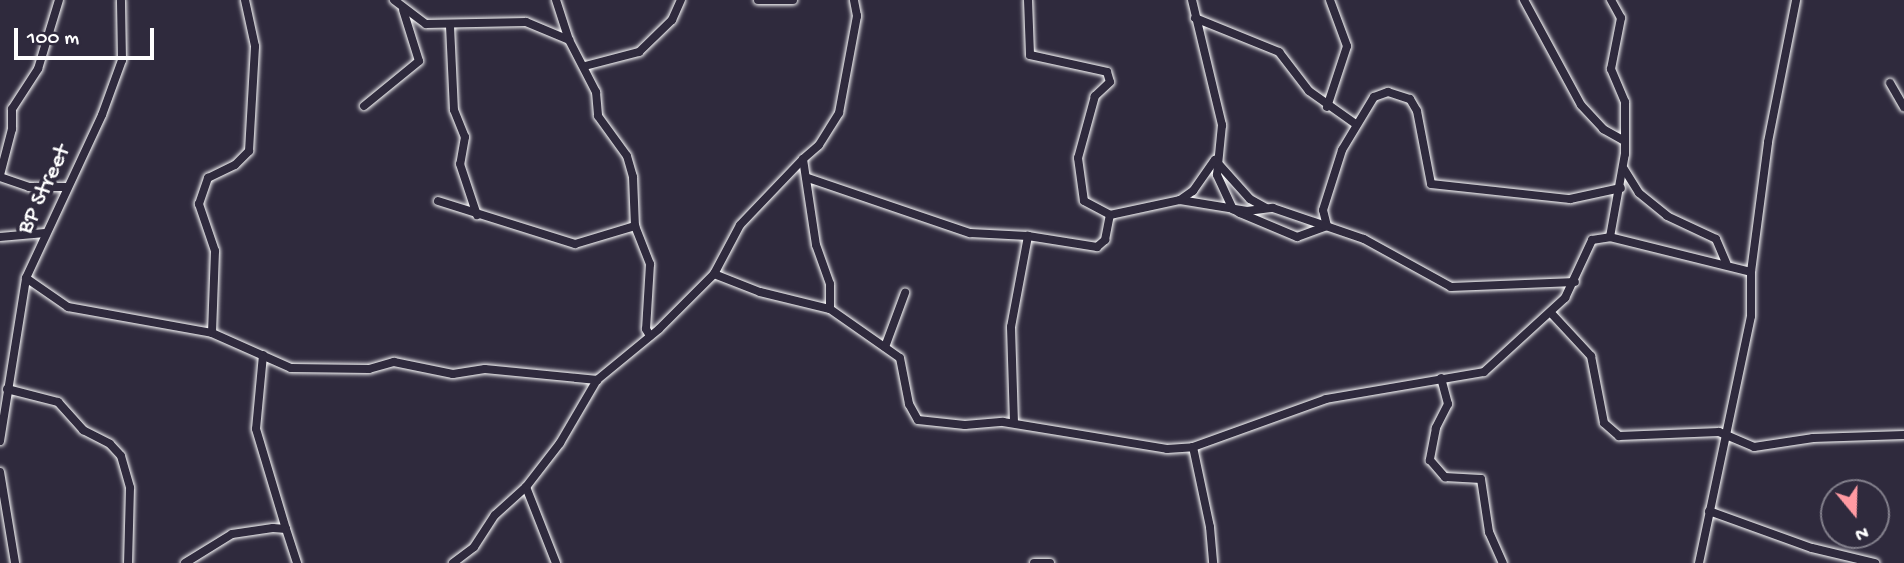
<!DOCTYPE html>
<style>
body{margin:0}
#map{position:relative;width:1904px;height:563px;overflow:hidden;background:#2f2a3d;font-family:"Gochi Hand",sans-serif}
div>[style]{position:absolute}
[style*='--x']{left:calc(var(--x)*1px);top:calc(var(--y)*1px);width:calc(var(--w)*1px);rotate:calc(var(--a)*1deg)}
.roads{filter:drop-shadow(0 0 2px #fff) drop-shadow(0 0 2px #fff)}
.street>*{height:8px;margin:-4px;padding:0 4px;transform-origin:4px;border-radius:4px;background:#2f2a3d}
span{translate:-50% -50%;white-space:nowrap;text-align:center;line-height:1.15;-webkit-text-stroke:7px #2f2a3d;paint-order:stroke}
.street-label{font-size:24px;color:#fff}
.north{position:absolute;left:1820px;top:479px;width:70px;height:70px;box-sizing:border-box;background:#2f2a3d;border:2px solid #827f8b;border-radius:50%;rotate:161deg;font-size:19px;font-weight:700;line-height:28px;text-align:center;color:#fff}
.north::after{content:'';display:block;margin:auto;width:24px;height:32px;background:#ff9aa2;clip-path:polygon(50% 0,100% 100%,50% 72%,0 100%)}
.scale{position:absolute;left:14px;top:28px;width:140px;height:32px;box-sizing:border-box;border:4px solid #fff;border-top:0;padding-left:9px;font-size:21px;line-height:24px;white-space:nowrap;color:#fff;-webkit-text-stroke:5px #2f2a3d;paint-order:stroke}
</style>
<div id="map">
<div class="roads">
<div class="street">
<div style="--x:394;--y:0;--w:40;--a:37"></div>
<div style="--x:426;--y:24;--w:100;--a:-1.1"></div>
<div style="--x:526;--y:22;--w:47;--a:22.7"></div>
<div style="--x:569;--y:40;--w:59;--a:62.6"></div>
<div style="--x:596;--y:92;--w:24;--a:85"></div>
<div style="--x:598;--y:116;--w:49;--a:54.1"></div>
<div style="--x:627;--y:156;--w:22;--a:74"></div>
<div style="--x:633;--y:177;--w:49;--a:87.7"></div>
<div style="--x:635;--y:226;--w:41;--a:68.5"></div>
<div style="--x:650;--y:264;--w:65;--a:93.5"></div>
<div style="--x:646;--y:329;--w:8;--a:60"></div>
<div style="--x:556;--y:0;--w:42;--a:72"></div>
<div style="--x:758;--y:0;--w:35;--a:0"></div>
<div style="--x:1028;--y:0;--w:55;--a:87.9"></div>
<div style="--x:1030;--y:55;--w:79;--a:12.4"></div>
<div style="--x:1107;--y:72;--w:10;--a:73"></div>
<div style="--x:1110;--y:82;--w:21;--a:137"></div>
<div style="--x:1095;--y:96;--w:64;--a:105.3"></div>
<div style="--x:1078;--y:158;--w:43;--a:82.1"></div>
<div style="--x:1084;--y:201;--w:30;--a:28"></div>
<div style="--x:1192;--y:0;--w:129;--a:76.5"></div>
<div style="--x:1222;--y:125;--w:50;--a:95.7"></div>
<div style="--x:1217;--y:175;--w:38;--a:65"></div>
<div style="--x:1233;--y:209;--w:8;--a:30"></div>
<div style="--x:1240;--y:213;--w:62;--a:22.8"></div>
<div style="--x:1297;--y:237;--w:32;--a:-20"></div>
<div style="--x:1327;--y:226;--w:16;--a:-104"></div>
<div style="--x:1323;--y:210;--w:63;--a:-72.4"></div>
<div style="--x:1342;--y:150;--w:62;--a:-58.9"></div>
<div style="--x:1374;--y:97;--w:15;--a:-20"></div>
<div style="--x:1388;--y:92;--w:23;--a:18"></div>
<div style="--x:1410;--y:99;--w:14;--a:60"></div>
<div style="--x:1417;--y:111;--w:74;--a:79.1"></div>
<div style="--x:1431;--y:184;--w:140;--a:6.2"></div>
<div style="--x:1570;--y:199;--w:52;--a:-12.2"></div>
<div style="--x:1524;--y:0;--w:119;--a:61.5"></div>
<div style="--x:1581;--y:105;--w:33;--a:47"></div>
<div style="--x:1603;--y:129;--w:23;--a:29"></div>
<div style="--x:1195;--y:18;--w:91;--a:22"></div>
<div style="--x:1279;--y:52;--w:49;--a:52.4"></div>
<div style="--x:1309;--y:91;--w:55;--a:35.4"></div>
<div style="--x:450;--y:26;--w:84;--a:87.3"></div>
<div style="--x:454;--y:110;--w:29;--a:68"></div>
<div style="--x:465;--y:137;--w:27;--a:100"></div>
<div style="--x:460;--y:164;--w:54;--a:71.6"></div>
<div style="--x:585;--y:66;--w:56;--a:-14.5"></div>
<div style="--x:639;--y:52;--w:46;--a:-44.1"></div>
<div style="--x:672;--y:20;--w:22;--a:-66"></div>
<div style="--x:1890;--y:83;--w:28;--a:60"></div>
<div style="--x:364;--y:106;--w:71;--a:-39.3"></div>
<div style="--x:419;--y:61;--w:53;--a:-107.4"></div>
<div style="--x:1327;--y:107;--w:64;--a:-71.8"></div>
<div style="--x:1347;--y:46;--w:49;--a:-110.3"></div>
<div style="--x:1624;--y:169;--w:28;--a:58"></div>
<div style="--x:1639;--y:193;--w:36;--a:39"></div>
<div style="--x:1667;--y:216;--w:54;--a:25.1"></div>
<div style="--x:1716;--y:239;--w:26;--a:67"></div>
<div style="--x:0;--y:175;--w:48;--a:-75.4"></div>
<div style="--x:12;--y:129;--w:20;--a:-90"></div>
<div style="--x:12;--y:109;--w:48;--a:-57"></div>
<div style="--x:38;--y:69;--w:72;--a:-73.1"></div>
<div style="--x:0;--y:177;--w:31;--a:19"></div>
<div style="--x:29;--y:187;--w:38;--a:0"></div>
<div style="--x:808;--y:178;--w:171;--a:18.8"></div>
<div style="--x:970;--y:233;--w:58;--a:3"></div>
<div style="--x:1028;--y:236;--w:70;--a:9.1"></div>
<div style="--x:1097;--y:247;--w:11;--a:-41"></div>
<div style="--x:1105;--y:240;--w:25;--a:-79"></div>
<div style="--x:1110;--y:215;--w:72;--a:-12.1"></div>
<div style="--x:1180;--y:200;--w:68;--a:9.3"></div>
<div style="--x:1247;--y:211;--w:26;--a:-7"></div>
<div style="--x:1273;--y:208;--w:96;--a:18.8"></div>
<div style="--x:1364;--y:239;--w:99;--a:28.9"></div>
<div style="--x:1451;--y:287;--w:124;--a:-2.3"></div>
<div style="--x:1180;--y:200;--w:16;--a:-35"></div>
<div style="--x:1193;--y:191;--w:38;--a:-55"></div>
<div style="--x:1215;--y:160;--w:52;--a:48.1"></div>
<div style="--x:1250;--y:199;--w:18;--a:29"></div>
<div style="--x:438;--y:201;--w:144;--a:17.4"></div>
<div style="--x:575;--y:244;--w:63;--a:-16.7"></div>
<div style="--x:0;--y:237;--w:45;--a:-5.1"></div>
<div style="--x:1610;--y:237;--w:84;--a:-79.8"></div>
<div style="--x:1625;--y:154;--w:52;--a:-90"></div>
<div style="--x:1625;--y:102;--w:36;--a:-113"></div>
<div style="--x:1611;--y:69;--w:52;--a:-78.9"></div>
<div style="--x:1621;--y:18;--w:21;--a:-119"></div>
<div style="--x:714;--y:274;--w:55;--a:-62"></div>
<div style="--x:740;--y:225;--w:91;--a:-46.3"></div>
<div style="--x:26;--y:278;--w:51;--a:34.6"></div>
<div style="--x:68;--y:307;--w:146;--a:10.2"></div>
<div style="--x:212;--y:333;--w:86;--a:23.9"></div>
<div style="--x:291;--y:368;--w:78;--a:0.7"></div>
<div style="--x:369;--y:369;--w:26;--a:-16"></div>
<div style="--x:394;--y:362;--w:60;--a:11.5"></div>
<div style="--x:453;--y:374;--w:32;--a:-9"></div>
<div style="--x:485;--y:369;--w:113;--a:5.6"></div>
<div style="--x:597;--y:380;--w:80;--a:-39.4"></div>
<div style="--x:659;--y:329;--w:78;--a:-45"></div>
<div style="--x:714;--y:274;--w:49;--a:21.4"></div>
<div style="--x:760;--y:292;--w:72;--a:13.7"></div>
<div style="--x:830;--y:309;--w:85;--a:35"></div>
<div style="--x:900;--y:358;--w:47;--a:78.9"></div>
<div style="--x:909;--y:404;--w:18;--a:61"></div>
<div style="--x:918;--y:420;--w:47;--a:6.1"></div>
<div style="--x:965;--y:425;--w:38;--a:-5"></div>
<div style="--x:1003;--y:422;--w:166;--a:9.3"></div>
<div style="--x:1167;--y:449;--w:26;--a:-4"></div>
<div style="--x:1193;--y:447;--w:141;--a:-19.8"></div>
<div style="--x:1326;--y:399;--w:160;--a:-9.7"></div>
<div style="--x:1484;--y:372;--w:110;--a:-42.4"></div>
<div style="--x:1565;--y:298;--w:64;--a:-65"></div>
<div style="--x:1592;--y:240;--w:18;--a:-9"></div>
<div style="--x:1610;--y:237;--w:145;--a:13.9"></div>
<div style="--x:830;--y:309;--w:25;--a:-90"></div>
<div style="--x:830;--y:284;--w:41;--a:-109.7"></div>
<div style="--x:816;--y:245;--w:87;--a:-98.6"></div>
<div style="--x:803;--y:159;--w:21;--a:-41"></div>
<div style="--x:819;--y:145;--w:38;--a:-58"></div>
<div style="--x:839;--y:113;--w:99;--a:-79.5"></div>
<div style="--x:857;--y:16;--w:16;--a:-101"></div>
<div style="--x:1551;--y:313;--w:59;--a:47.1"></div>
<div style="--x:1591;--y:356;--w:68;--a:79"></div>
<div style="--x:1604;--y:423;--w:20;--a:41"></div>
<div style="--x:1619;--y:436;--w:100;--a:-2.3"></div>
<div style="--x:1719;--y:432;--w:38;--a:23"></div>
<div style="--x:1754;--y:447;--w:60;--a:-8.7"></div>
<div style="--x:1813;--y:438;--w:91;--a:-1.9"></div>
<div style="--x:212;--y:333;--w:82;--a:-87.9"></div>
<div style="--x:215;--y:251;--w:50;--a:-108.8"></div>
<div style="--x:199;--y:204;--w:28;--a:-71"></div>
<div style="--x:208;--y:178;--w:30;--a:-26"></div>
<div style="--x:235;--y:165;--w:20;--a:-45"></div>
<div style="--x:249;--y:151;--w:105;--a:-86.7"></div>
<div style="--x:255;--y:46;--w:47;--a:-102.3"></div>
<div style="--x:885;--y:347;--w:58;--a:-69.7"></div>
<div style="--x:263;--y:355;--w:74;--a:95.4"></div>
<div style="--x:256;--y:429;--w:104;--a:73.3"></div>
<div style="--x:1441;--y:378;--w:27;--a:75"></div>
<div style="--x:1448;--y:404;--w:27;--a:117"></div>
<div style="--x:1436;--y:428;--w:33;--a:101"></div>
<div style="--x:1430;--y:460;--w:23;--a:49"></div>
<div style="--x:1445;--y:477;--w:36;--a:3"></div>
<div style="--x:1481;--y:479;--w:54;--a:81.4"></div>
<div style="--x:1489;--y:532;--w:34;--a:66"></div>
<div style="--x:7;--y:389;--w:53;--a:14.3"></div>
<div style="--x:58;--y:402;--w:38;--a:48"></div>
<div style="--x:83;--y:430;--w:30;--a:27"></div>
<div style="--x:110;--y:444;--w:16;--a:47"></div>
<div style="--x:121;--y:456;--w:33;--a:74"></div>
<div style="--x:130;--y:488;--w:75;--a:91.5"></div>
<div style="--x:1014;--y:423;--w:96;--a:-91.8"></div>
<div style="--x:1011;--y:327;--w:93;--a:-79.4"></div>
<div style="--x:0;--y:441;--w:165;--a:-80.9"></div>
<div style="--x:26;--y:278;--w:180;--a:-65"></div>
<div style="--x:102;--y:115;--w:59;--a:-70"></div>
<div style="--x:122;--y:60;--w:60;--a:-91"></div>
<div style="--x:1193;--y:447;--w:82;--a:78"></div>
<div style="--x:1210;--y:527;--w:36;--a:85"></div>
<div style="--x:0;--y:472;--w:92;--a:80.6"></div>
<div style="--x:526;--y:487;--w:82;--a:68.5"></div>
<div style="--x:1709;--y:511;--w:109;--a:19.8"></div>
<div style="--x:1812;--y:548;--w:65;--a:13.4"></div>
<div style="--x:185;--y:563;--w:55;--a:-31.7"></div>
<div style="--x:232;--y:534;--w:41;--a:-8.3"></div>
<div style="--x:273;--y:528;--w:13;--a:4"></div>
<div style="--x:286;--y:529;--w:36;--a:72"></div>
<div style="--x:453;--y:563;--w:26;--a:-37"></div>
<div style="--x:474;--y:547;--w:38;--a:-57"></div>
<div style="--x:495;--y:515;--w:42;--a:-42.1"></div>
<div style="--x:526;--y:487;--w:56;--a:-52.3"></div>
<div style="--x:560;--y:443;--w:73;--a:-59.6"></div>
<div style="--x:1034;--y:563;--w:16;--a:0"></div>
<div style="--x:1699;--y:563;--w:252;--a:-78.1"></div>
<div style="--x:1751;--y:316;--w:44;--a:-90"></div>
<div style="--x:1751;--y:272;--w:131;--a:-82.5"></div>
<div style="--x:1768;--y:142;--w:145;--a:-78.8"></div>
</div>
</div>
<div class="street-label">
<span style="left:45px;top:190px;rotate:-65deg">BP Street</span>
</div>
<div class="north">N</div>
<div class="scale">100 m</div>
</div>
